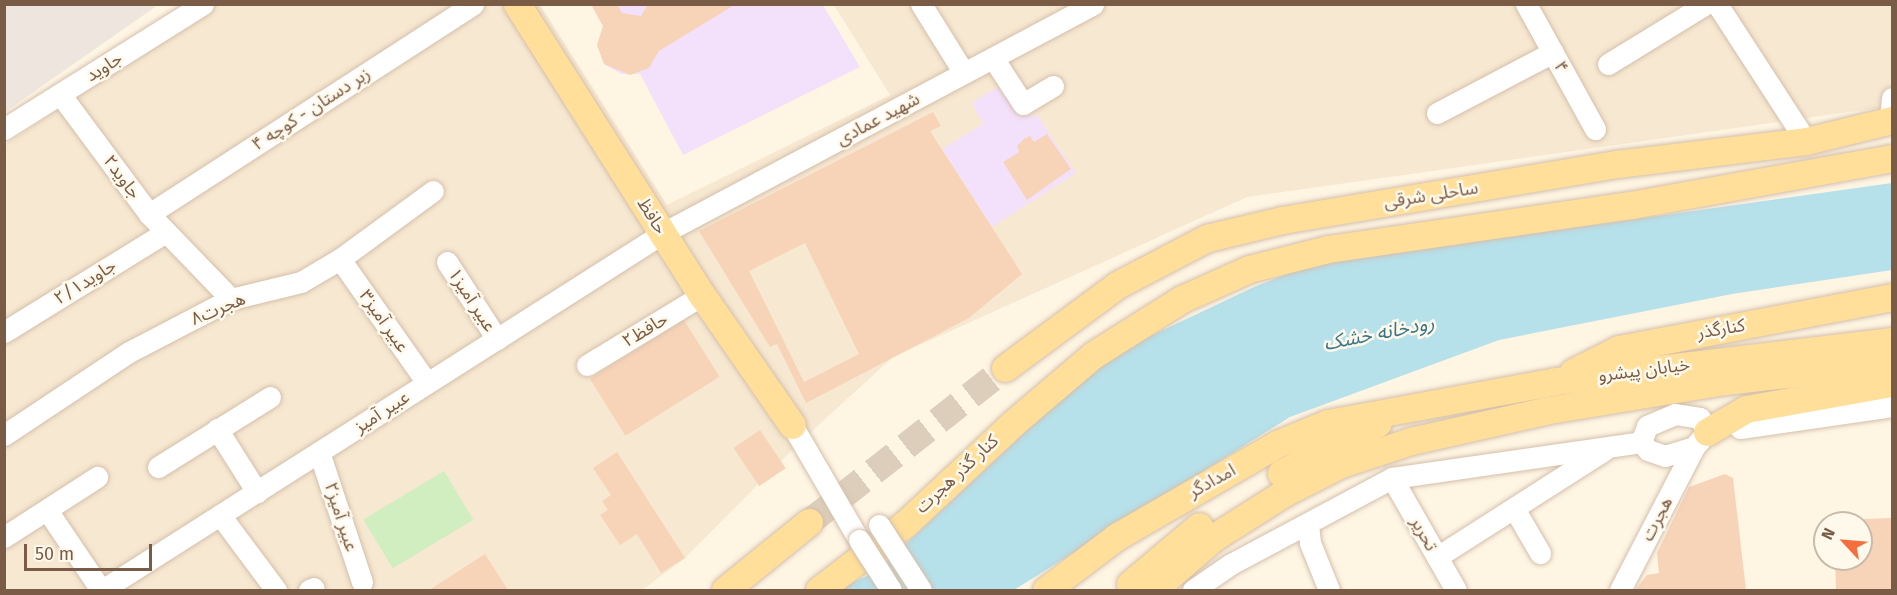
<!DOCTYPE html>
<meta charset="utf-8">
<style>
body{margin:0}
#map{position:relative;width:1897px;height:595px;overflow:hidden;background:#fef5e3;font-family:"Fira Sans","Noto Sans Arabic",sans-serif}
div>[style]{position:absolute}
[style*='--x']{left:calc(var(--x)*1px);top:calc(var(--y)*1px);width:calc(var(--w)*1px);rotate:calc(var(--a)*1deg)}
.residential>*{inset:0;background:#f7e8d1}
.industrial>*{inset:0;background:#eee6de}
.education>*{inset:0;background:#f3e0fb}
.green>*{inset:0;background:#d0eec0;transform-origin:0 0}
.water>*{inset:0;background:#b6e0ea}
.building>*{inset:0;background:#f7d4b8;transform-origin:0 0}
.major-tunnel>*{height:27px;margin-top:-13.5px;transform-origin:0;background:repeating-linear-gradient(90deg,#ddcebc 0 27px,transparent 0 41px)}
.roads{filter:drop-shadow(0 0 2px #d4bfab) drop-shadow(0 0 2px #d4bfab)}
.minor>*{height:21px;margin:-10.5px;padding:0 10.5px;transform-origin:10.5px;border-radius:10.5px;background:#fff}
.major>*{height:27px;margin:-13.5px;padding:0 13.5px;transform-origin:13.5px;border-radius:13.5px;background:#ffdf9a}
.bridges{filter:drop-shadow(0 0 2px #d4bfab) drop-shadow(0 0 2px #d4bfab)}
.minor-bridge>*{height:21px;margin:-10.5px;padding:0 10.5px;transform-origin:10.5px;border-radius:10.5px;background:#fff}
span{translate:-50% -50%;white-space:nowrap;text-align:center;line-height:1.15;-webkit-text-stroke:5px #fff9ec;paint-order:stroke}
.street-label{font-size:18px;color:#7a5b46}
.water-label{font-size:20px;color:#3b7788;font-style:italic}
.frame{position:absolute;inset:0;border:6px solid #7a5b46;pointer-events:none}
.north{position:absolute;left:1813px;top:511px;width:60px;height:60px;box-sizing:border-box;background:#fff9ec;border:2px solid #cabaaa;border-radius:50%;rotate:296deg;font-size:16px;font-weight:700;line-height:24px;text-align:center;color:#7a5b46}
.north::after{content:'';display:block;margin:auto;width:21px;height:27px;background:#f56f3c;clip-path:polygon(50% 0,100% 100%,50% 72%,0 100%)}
.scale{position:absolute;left:24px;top:544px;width:128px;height:27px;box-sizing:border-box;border:3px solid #7a5b46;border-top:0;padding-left:8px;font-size:18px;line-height:21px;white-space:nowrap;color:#7a5b46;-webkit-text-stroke:4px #fff9ec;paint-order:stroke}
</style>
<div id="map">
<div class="residential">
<div style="clip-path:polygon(211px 5px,540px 5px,667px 205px,890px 95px,834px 5px,1892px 5px,1892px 106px,1247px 197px,893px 357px,800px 442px,685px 558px,642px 590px,5px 590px,5px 145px)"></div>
</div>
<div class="industrial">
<div style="clip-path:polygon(5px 4px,158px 4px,158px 5px,5px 112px)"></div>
</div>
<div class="education">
<div style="clip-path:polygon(591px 5px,823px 5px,860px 67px,683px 155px,640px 74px,621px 74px,604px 64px,597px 45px,603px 26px)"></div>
<div style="clip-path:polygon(996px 88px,1006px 90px,1022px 116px,1037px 115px,1076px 173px,992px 227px,942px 149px,983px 124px,972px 103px)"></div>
</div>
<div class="green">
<div style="left:444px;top:471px;width:57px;height:94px;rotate:59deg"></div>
</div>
<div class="water">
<div style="clip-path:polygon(1892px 183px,1892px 270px,1732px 294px,1499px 340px,1290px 417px,1014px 590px,837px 590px,877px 571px,1104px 358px,1254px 287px,1310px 265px)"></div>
</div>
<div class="building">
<div style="clip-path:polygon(591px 4px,617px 4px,622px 13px,641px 16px,648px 4px,736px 4px,659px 51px,649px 68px,630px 75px,604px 64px,597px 45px,603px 26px)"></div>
<div style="clip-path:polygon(evenodd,933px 112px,941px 126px,930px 131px,1022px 274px,969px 318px,806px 403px,777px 344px,770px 347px,699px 231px,933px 112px,805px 243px,859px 354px,804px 382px,749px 271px,805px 243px)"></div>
<div style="clip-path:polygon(1047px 134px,1071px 169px,1027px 200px,1003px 162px,1019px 152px,1017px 146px,1024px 139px,1030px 136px,1034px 142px)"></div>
<div style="left:684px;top:320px;width:67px;height:111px;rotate:58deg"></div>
<div style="left:760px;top:430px;width:46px;height:32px;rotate:56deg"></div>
<div style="clip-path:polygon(617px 452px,685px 558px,661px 573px,637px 534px,620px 545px,600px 515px,608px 510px,602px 501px,611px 495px,593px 468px)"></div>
<div style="clip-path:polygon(1725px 474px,1733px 478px,1746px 590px,1635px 590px,1647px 575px,1659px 573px,1657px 553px,1689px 487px)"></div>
<div style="clip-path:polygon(1892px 518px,1892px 590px,1836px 590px,1835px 559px,1861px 559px,1861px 523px,1834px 520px)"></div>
<div style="clip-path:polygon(485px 554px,508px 590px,429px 590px)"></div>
</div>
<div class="major-tunnel">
<div style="--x:809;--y:522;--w:249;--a:-38.2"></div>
</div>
<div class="roads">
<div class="minor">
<div style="--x:921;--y:4;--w:81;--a:58.1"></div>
<div style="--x:1526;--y:4;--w:143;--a:61.1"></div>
<div style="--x:1717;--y:4;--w:163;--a:57"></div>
<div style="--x:993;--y:58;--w:55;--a:56.9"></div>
<div style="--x:1023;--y:104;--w:35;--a:-31"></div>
<div style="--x:1608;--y:64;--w:115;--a:-31.5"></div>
<div style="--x:60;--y:94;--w:149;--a:53.4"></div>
<div style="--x:149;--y:214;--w:118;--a:46"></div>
<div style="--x:1437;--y:113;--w:131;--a:-27.7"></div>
<div style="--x:1890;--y:120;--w:22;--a:-85"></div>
<div style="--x:4;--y:129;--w:235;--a:-32.1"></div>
<div style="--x:149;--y:214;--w:386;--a:-32.9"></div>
<div style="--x:340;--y:259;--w:151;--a:54.9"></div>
<div style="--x:447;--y:262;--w:92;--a:57"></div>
<div style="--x:4;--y:332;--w:190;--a:-31.7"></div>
<div style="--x:587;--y:365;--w:135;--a:-31.3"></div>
<div style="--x:1675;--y:414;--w:25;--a:9"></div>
<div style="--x:1700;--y:418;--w:16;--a:63"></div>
<div style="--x:1707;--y:432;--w:20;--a:131"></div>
<div style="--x:1694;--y:447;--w:30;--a:163"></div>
<div style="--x:1665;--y:456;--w:18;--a:-161"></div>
<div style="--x:1648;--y:450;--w:11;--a:-131"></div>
<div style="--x:1641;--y:442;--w:17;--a:-69"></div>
<div style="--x:1647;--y:426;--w:30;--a:-23"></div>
<div style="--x:792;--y:425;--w:133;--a:59.8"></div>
<div style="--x:1740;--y:428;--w:154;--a:-8.2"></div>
<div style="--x:217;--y:429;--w:75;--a:57.6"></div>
<div style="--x:4;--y:435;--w:150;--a:-33.6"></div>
<div style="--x:129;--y:352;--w:115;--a:-27.5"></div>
<div style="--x:231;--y:299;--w:72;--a:-13.7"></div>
<div style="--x:301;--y:282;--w:45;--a:-30.5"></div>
<div style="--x:340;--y:259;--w:115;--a:-36.2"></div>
<div style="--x:319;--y:452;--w:137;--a:71.7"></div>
<div style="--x:158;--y:467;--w:132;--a:-32"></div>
<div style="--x:1392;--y:478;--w:129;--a:60.3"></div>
<div style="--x:47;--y:510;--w:97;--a:56"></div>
<div style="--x:1515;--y:510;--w:50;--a:59.8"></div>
<div style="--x:220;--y:515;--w:94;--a:53.3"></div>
<div style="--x:1308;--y:524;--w:19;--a:84"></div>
<div style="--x:1310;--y:543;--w:51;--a:68"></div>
<div style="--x:4;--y:537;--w:111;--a:-32.8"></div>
<div style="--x:1437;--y:557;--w:198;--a:-32.6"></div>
<div style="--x:102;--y:590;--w:665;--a:-32.47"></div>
<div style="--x:663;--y:233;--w:487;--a:-28"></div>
<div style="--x:309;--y:590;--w:5;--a:-22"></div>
<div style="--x:1193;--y:590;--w:46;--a:-34.4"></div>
<div style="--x:1231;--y:564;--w:183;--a:-28.1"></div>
<div style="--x:1392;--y:478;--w:252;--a:-8.2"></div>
<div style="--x:1620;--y:590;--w:161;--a:-62.6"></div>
</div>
<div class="major">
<div style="--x:517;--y:4;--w:345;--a:57.6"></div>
<div style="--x:702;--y:295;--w:158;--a:55.3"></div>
<div style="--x:1005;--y:368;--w:139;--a:-36.5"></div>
<div style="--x:1117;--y:285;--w:102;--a:-27.6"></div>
<div style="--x:1207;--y:238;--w:77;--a:-13.5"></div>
<div style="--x:1282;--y:220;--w:340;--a:-9.5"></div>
<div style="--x:1617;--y:164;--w:190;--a:-6.9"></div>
<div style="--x:1806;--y:141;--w:89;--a:-13.7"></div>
<div style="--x:1573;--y:372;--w:51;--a:-26.6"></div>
<div style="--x:1619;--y:349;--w:278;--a:-10.8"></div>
<div style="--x:1707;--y:432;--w:45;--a:-30.5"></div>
<div style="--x:1746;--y:409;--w:146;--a:-10.2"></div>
<div style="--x:1890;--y:383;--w:4;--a:-63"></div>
<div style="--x:1281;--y:473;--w:109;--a:-27.3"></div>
<div style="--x:1130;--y:584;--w:90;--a:-40"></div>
<div style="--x:725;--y:590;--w:108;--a:-39"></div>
<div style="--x:819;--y:590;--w:110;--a:-37.6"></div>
<div style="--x:906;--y:523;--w:145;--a:-43"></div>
<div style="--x:1012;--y:424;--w:106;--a:-40.4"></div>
<div style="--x:1093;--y:355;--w:105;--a:-32.2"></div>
<div style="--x:1182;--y:299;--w:73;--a:-24.1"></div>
<div style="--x:1249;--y:269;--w:81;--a:-14.2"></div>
<div style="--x:1328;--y:249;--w:306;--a:-8.3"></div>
<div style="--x:1631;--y:205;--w:265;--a:-10.2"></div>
<div style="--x:1046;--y:590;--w:88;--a:-37.1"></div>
<div style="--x:1116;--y:537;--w:186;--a:-30"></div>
<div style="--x:1277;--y:444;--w:55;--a:-22.4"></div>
<div style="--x:1328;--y:423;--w:232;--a:-10.4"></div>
<div style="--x:1556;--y:381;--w:338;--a:-6.8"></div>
<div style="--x:1153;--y:590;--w:79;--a:-40.9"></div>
<div style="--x:1213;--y:538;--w:84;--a:-32.4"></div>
<div style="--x:1284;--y:493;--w:64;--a:-27"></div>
<div style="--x:1341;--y:464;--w:74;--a:-18.2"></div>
<div style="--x:1411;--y:441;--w:141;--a:-12.7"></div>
<div style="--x:1549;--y:410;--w:178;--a:-9.4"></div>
<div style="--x:1725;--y:381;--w:168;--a:-6.5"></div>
</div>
</div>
<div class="bridges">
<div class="minor-bridge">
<div style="--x:879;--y:525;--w:77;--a:57.1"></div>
<div style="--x:859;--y:540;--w:59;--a:57.4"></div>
</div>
</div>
<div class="street-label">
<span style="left:104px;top:67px;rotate:-32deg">جاوید</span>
<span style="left:1561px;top:67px;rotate:62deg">۴</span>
<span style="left:311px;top:109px;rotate:-33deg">زبر دستان - کوچه ۴</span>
<span style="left:878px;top:119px;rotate:-28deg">شهید عمادی</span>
<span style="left:122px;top:177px;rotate:53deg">۲جاوید</span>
<span style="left:1431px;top:195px;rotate:-9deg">ساحلی شرقی</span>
<span style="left:652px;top:216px;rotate:58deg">حافظ</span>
<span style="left:85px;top:282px;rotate:-32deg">۲/۱جاوید</span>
<span style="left:472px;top:300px;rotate:57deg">۱عبیر آمیز</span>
<span style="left:218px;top:309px;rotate:-23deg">هجرت۸</span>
<span style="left:384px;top:321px;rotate:55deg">۳عبیر آمیز</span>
<span style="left:1721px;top:329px;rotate:-10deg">کنارگذر</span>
<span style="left:645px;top:330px;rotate:-31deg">۲حافظ</span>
<span style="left:1644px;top:370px;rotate:-7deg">خیابان پیشرو</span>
<span style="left:382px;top:412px;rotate:-33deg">عبیر آمیز</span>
<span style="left:957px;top:474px;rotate:-43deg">کنار گذر هجرت</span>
<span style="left:1212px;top:481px;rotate:-29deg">امدادگر</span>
<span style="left:341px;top:517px;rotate:72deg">۲عبیر آمیز</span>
<span style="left:1657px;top:519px;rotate:-63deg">هجرت</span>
<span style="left:1424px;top:534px;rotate:61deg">تحریر</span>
</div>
<div class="water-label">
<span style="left:1379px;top:333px;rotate:-11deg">رودخانه خشک</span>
</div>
<div class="frame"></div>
<div class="north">N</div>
<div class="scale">50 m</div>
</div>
